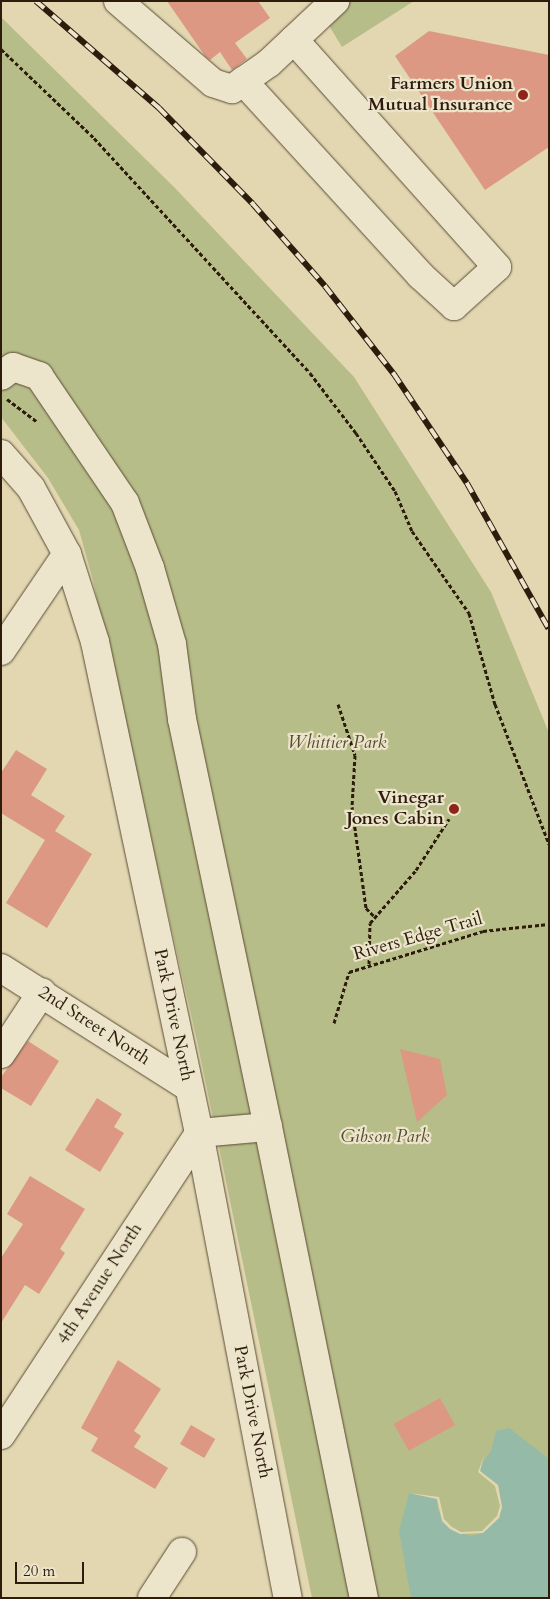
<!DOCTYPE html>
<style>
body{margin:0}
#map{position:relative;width:550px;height:1599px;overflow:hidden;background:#e2d7b1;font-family:Cardo,serif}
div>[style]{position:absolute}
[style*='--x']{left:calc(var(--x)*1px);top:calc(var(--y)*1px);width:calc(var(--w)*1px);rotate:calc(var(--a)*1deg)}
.green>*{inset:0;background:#b7bd89}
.water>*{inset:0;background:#95baa8}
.pier>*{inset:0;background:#e2d7b1}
.building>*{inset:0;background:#dc9883;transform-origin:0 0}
.path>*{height:3px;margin-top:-1.5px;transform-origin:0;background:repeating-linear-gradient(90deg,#2d1c0b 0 4px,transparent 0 6.5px)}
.roads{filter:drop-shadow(0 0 1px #5a4b34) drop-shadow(0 0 1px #5a4b34)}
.minor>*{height:28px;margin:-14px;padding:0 14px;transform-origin:14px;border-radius:14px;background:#ece5cc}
.rail>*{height:5.5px;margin-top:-2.75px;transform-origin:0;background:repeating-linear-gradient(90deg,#ece5cc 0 11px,#2d1c0b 0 22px);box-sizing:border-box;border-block:1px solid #2d1c0b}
.dots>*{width:14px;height:14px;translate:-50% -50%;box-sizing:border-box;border:2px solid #ece5cc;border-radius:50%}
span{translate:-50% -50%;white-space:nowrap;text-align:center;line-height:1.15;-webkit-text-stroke:4.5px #ece5cc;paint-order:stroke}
.poi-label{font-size:18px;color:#2d1c0b;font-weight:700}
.right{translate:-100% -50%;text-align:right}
.park-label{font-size:18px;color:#564c31;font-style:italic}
.street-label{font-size:18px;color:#2d1c0b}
.frame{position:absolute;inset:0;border:2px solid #2d1c0b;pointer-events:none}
.scale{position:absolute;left:15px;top:1562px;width:69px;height:22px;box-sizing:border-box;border:2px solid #2d1c0b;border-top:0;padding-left:6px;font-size:15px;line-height:18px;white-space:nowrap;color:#2d1c0b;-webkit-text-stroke:4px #ece5cc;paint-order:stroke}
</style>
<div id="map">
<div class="green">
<div style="clip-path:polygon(314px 1px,414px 1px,342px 47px)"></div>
<div style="clip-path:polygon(1px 17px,175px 188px,354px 377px,491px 592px,549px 733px,549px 1598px,312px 1598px,197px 1041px,92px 577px,79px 530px,48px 478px,1px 417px)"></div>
</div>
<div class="water">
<div style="clip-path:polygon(509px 1428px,549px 1459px,549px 1598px,411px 1598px,399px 1531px,409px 1493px,437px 1499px,438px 1510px,450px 1529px,471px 1536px,482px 1533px,499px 1518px,502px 1507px,498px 1485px,480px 1471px,482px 1463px,491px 1451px,496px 1431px)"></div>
</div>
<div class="pier">
<div style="clip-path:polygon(484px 1456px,480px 1471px,498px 1485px,502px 1507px,499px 1518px,483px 1533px,460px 1534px,450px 1529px,442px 1521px,437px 1499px,409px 1493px,439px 1497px,444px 1519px,452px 1527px,461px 1532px,482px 1531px,497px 1516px,500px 1506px,495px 1486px,478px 1472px)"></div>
</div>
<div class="building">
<div style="clip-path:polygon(167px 1px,258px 1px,270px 18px,235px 43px,247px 59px,232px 70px,220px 52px,210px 60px,205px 56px)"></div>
<div style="clip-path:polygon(429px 31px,549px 55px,549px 147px,485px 190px,395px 56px)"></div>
<div style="clip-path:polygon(16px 750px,47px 769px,31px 795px,65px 816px,55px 831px,92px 854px,47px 928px,6px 903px,45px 840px,1px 813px,1px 773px)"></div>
<div style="clip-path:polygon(28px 1041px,59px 1061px,31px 1106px,1px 1088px,1px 1077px)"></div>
<div style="clip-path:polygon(400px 1049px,440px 1059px,447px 1095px,417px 1122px)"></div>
<div style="clip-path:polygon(97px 1098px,122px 1114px,114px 1127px,124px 1133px,100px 1172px,65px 1150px)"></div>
<div style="clip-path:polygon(30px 1176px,85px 1209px,60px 1249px,65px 1253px,39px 1294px,25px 1285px,1px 1323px,1px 1258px,23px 1224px,7px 1214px)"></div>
<div style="clip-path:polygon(118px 1360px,161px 1389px,134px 1431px,141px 1436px,134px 1447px,168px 1468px,155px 1489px,91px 1451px,98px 1438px,81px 1428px)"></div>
<div style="left:440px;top:1398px;width:31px;height:53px;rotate:61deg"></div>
<div style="left:191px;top:1425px;width:28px;height:22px;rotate:30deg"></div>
</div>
<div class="path">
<div style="--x:1;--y:49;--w:129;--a:43.7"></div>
<div style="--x:94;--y:138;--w:319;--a:47.4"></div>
<div style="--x:310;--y:373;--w:76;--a:52.5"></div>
<div style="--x:356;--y:433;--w:70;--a:56.1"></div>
<div style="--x:395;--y:491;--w:43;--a:67"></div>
<div style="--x:412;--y:531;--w:100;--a:55.2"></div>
<div style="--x:469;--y:613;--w:95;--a:74.1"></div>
<div style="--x:495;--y:704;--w:150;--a:68.9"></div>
<div style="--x:7;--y:399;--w:39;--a:37"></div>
<div style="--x:338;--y:704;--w:54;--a:71.6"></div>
<div style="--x:355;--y:755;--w:52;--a:93.3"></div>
<div style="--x:352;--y:807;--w:102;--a:82.1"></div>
<div style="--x:366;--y:908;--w:13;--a:45"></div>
<div style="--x:369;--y:964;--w:41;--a:-88.6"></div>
<div style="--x:370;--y:923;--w:70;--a:-49"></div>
<div style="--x:416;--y:870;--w:61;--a:-57.1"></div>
<div style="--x:334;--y:1023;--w:53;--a:-73.6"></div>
<div style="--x:349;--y:972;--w:140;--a:-17"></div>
<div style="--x:483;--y:931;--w:66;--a:-6.1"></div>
</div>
<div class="roads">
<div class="minor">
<div style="--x:118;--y:1;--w:125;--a:40.8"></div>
<div style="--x:213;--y:83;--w:20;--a:18"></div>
<div style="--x:232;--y:89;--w:45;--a:-35.1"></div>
<div style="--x:269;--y:63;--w:91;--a:-43.2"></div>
<div style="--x:243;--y:81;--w:263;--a:47.6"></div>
<div style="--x:420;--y:275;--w:46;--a:42.4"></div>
<div style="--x:454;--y:306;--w:58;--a:-42.2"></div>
<div style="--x:497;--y:267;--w:305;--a:-131.8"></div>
<div style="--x:1;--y:376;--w:15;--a:-37"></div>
<div style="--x:13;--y:367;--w:28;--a:19"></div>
<div style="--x:39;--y:376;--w:153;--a:55.9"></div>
<div style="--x:125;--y:503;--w:70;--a:69"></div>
<div style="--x:150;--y:568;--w:79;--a:73.9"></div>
<div style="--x:172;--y:644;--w:76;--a:82.4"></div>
<div style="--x:182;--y:719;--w:417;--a:78.1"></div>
<div style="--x:1;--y:454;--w:45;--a:48.6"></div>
<div style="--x:31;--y:488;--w:75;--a:61.4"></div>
<div style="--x:67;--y:554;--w:92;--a:72.3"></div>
<div style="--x:95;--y:642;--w:502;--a:78.04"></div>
<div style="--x:199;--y:1133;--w:473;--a:79.2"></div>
<div style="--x:1;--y:651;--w:117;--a:-55.8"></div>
<div style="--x:1;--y:968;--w:220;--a:32.4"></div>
<div style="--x:1;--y:1054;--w:74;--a:-56.5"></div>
<div style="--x:1;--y:1435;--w:361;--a:-56.7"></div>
<div style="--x:199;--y:1133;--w:69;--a:-5"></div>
<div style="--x:268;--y:1127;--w:481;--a:78.5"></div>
<div style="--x:152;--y:1598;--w:55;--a:-56.9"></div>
</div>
</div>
<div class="rail">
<div style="--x:36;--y:1;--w:163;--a:41"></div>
<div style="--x:159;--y:108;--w:134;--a:45.6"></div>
<div style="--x:253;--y:204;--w:109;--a:48.7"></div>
<div style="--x:325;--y:286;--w:112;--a:51.9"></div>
<div style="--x:394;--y:374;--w:131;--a:56.2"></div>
<div style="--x:467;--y:483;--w:167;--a:60.7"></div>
</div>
<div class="dots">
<div style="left:523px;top:95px;background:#8f2418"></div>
<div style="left:454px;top:809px;background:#8f2418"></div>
</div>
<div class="poi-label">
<span class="right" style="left:513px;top:95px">Farmers Union<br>Mutual Insurance</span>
<span class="right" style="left:444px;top:809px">Vinegar<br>Jones Cabin</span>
</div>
<div class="park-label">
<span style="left:337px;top:743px">Whittier Park</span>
<span style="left:385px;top:1137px">Gibson Park</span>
</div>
<div class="street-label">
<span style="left:418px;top:937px;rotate:-16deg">Rivers Edge Trail</span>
<span style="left:173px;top:1015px;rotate:78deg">Park Drive North</span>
<span style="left:94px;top:1026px;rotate:33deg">2nd Street North</span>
<span style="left:100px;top:1284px;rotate:-57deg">4th Avenue North</span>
<span style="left:252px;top:1412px;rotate:79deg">Park Drive North</span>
</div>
<div class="frame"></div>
<div class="scale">20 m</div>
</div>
